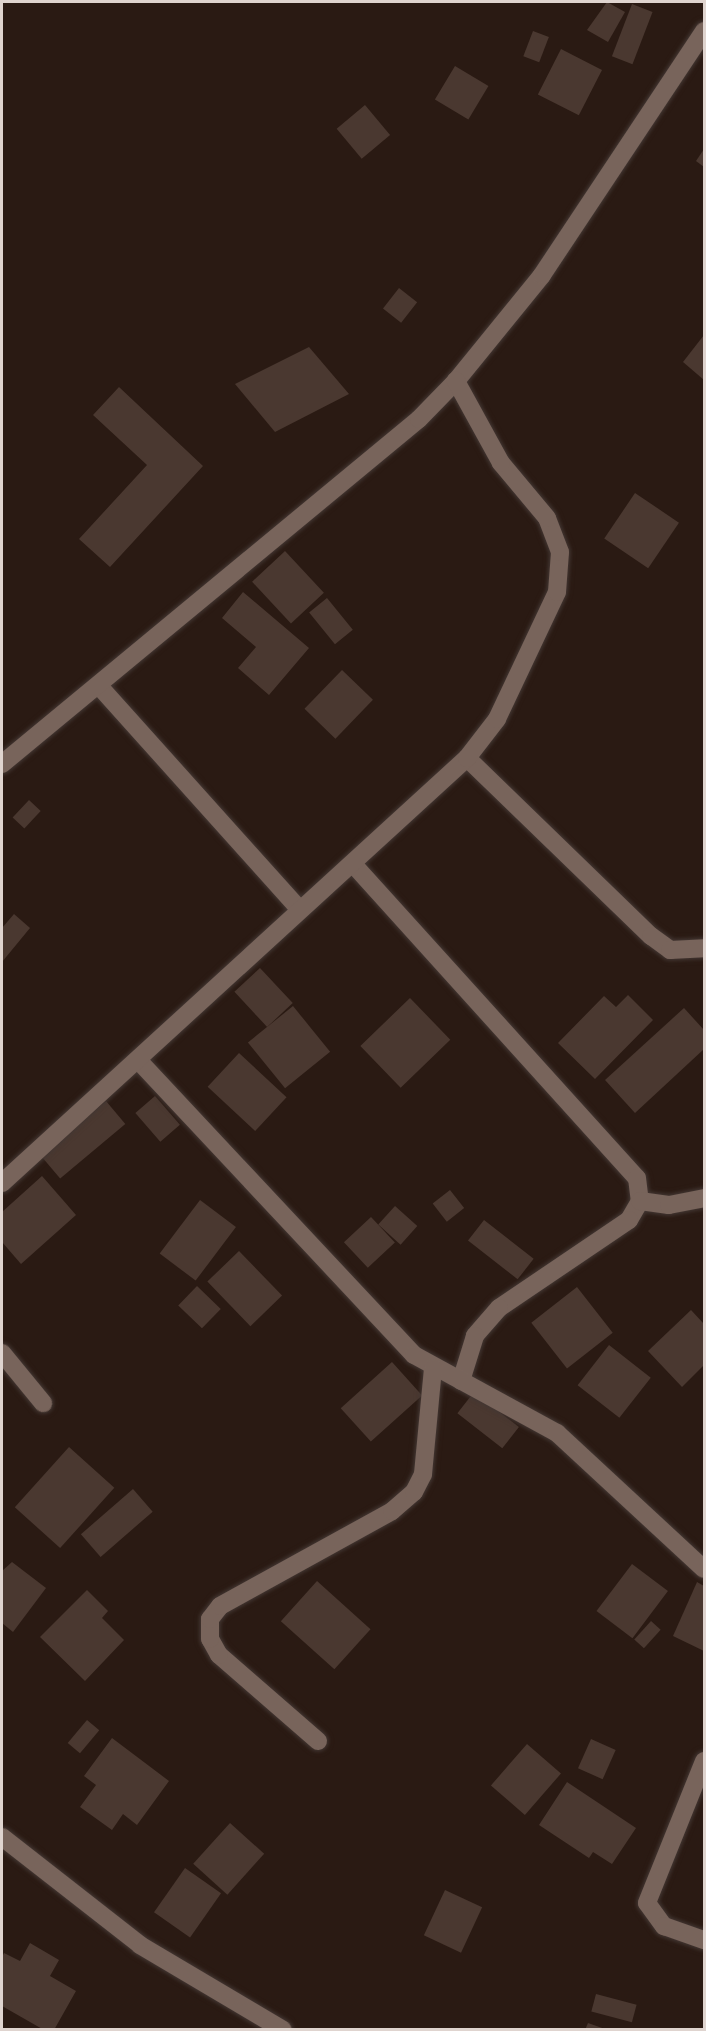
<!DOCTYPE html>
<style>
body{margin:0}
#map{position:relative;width:706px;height:2031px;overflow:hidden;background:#2a1a13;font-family:Ubuntu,sans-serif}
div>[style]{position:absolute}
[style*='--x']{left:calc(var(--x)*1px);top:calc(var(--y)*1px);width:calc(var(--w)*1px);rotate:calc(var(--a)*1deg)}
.building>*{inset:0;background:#4a3830;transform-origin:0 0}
.roads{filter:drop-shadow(0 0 2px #433733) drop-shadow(0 0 2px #433733)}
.street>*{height:18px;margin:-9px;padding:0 9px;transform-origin:9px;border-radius:9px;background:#78645b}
span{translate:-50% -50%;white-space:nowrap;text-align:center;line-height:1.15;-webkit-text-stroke:6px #2a1a13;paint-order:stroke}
.frame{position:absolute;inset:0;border:3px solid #dfd4cf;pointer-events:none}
</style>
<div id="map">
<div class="building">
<div style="clip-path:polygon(607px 2px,625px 12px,608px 42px,587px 30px)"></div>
<div style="left:632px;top:4px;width:22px;height:56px;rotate:21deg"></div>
<div style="left:533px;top:31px;width:17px;height:27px;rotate:21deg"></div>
<div style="left:561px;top:49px;width:46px;height:51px;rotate:27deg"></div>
<div style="left:455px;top:66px;width:39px;height:39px;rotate:31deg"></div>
<div style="left:365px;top:105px;width:39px;height:37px;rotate:50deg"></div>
<div style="clip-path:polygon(704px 149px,704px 167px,696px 161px)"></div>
<div style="left:399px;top:288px;width:23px;height:26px;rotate:38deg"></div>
<div style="clip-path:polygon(704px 335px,704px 380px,683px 362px)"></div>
<div style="clip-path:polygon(309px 347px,349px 394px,275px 432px,235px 384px)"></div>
<div style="clip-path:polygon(119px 387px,203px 466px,110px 567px,79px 539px,147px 465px,93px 415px)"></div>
<div style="left:635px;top:493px;width:53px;height:55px;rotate:34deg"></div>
<div style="left:285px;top:551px;width:57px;height:45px;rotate:47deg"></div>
<div style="clip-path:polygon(243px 592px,309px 648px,269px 695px,238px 668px,256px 647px,222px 618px)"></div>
<div style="left:327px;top:598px;width:41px;height:23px;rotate:51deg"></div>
<div style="left:342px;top:670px;width:43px;height:54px;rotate:44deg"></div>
<div style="left:29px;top:800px;width:16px;height:24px;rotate:43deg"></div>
<div style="clip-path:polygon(14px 914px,30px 928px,2px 962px,2px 928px)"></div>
<div style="left:260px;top:968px;width:48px;height:35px;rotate:47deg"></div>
<div style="clip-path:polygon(628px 995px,653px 1020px,595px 1079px,558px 1043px,604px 996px,616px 1007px)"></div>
<div style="left:410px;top:998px;width:58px;height:69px;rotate:46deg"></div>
<div style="left:293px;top:1006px;width:59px;height:58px;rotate:51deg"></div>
<div style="clip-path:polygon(684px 1008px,704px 1030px,704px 1049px,635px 1113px,605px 1080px)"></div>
<div style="left:239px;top:1053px;width:65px;height:46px;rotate:43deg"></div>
<div style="left:155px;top:1096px;width:38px;height:26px;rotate:49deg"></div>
<div style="left:106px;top:1101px;width:30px;height:85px;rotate:50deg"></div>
<div style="clip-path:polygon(42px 1176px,76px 1215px,21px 1264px,2px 1242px,2px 1212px)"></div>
<div style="left:450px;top:1190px;width:23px;height:22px;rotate:52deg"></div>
<div style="left:200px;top:1200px;width:45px;height:67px;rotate:37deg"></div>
<div style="left:395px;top:1206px;width:30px;height:25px;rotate:42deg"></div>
<div style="left:371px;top:1217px;width:35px;height:37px;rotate:47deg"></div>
<div style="left:484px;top:1220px;width:63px;height:26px;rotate:38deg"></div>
<div style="left:239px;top:1251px;width:62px;height:44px;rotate:46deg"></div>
<div style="left:197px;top:1286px;width:33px;height:27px;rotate:44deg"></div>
<div style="left:577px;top:1287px;width:58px;height:58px;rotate:52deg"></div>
<div style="clip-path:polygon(691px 1310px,704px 1324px,704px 1365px,682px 1387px,648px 1351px)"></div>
<div style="left:609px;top:1345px;width:53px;height:51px;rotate:38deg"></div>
<div style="left:392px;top:1362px;width:45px;height:69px;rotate:48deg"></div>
<div style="left:474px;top:1392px;width:57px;height:27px;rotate:38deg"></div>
<div style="left:69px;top:1447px;width:61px;height:81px;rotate:42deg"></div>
<div style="left:133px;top:1489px;width:30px;height:69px;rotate:49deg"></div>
<div style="clip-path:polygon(12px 1562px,46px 1588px,13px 1632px,2px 1623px,2px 1571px)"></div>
<div style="left:632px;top:1564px;width:45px;height:59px;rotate:37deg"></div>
<div style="left:317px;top:1581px;width:72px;height:54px;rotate:42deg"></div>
<div style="clip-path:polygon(697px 1582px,704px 1586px,704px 1651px,673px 1636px)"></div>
<div style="clip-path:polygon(87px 1590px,108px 1611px,102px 1618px,124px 1640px,85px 1681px,40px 1637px)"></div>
<div style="left:651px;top:1621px;width:13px;height:25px;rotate:42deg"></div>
<div style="left:87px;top:1720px;width:16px;height:30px;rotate:40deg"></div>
<div style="clip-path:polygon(112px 1738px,169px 1781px,137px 1825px,123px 1814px,112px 1830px,80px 1807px,96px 1785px,84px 1776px)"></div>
<div style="left:591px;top:1739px;width:27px;height:32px;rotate:24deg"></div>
<div style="left:527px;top:1744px;width:45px;height:55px;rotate:41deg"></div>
<div style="clip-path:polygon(567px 1782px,636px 1828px,612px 1864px,593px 1852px,589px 1858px,539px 1825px)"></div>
<div style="left:230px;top:1823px;width:46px;height:55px;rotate:42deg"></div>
<div style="left:185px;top:1868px;width:44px;height:54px;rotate:35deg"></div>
<div style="left:445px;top:1890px;width:41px;height:50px;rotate:25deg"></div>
<div style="clip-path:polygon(30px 1943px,59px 1960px,50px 1976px,76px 1991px,54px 2030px,44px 2030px,2px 2006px,2px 1957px,4px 1953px,20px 1961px)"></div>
<div style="left:596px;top:1994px;width:42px;height:18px;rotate:15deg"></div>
<div style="clip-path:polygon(588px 2023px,605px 2029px,605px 2030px,585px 2030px)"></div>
</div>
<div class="roads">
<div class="street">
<div style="--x:100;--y:687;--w:297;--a:48.1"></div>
<div style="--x:467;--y:758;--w:256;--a:44.1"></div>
<div style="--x:651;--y:936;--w:24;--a:36"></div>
<div style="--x:670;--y:950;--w:34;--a:-3"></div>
<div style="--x:2;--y:764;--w:541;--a:-39.6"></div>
<div style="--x:419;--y:419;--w:53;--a:-45.8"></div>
<div style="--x:456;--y:381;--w:136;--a:-50.9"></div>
<div style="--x:542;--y:275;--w:293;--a:-56.4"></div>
<div style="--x:353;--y:864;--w:423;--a:47.9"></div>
<div style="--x:637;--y:1178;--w:23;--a:83"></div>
<div style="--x:640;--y:1201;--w:22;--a:120"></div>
<div style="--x:629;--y:1220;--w:157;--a:145.9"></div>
<div style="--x:499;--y:1308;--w:37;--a:131"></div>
<div style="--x:475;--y:1336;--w:47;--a:107.3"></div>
<div style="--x:138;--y:1060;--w:404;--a:46.9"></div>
<div style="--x:414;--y:1355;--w:163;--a:28.6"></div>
<div style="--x:557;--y:1433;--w:200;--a:42.8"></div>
<div style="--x:2;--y:1183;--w:630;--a:-42.43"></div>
<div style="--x:467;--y:758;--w:49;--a:-52.4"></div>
<div style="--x:497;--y:719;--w:140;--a:-64.7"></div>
<div style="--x:557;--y:592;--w:40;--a:-85.7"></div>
<div style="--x:560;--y:552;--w:36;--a:-111"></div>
<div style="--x:547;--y:518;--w:72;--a:-129.9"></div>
<div style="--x:501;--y:463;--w:94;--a:-118.8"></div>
<div style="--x:640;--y:1201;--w:29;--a:8"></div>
<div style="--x:669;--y:1205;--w:36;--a:-11"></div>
<div style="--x:2;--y:1353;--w:65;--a:50.6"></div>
<div style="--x:318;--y:1741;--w:131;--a:-139"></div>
<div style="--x:219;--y:1655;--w:18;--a:-119"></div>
<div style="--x:210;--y:1639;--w:20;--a:-90"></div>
<div style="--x:210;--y:1619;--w:16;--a:-52"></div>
<div style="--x:220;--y:1606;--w:196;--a:-28.9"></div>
<div style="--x:392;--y:1511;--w:29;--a:-41"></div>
<div style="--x:414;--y:1492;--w:20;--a:-63"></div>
<div style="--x:423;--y:1474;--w:106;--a:-84.6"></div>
<div style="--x:704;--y:1761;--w:153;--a:111.9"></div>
<div style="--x:647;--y:1903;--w:29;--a:54"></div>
<div style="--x:664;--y:1926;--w:42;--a:19.3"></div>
<div style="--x:2;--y:1837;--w:175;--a:38"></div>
<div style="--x:140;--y:1945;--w:166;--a:30.7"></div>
</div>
</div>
<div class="frame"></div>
</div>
